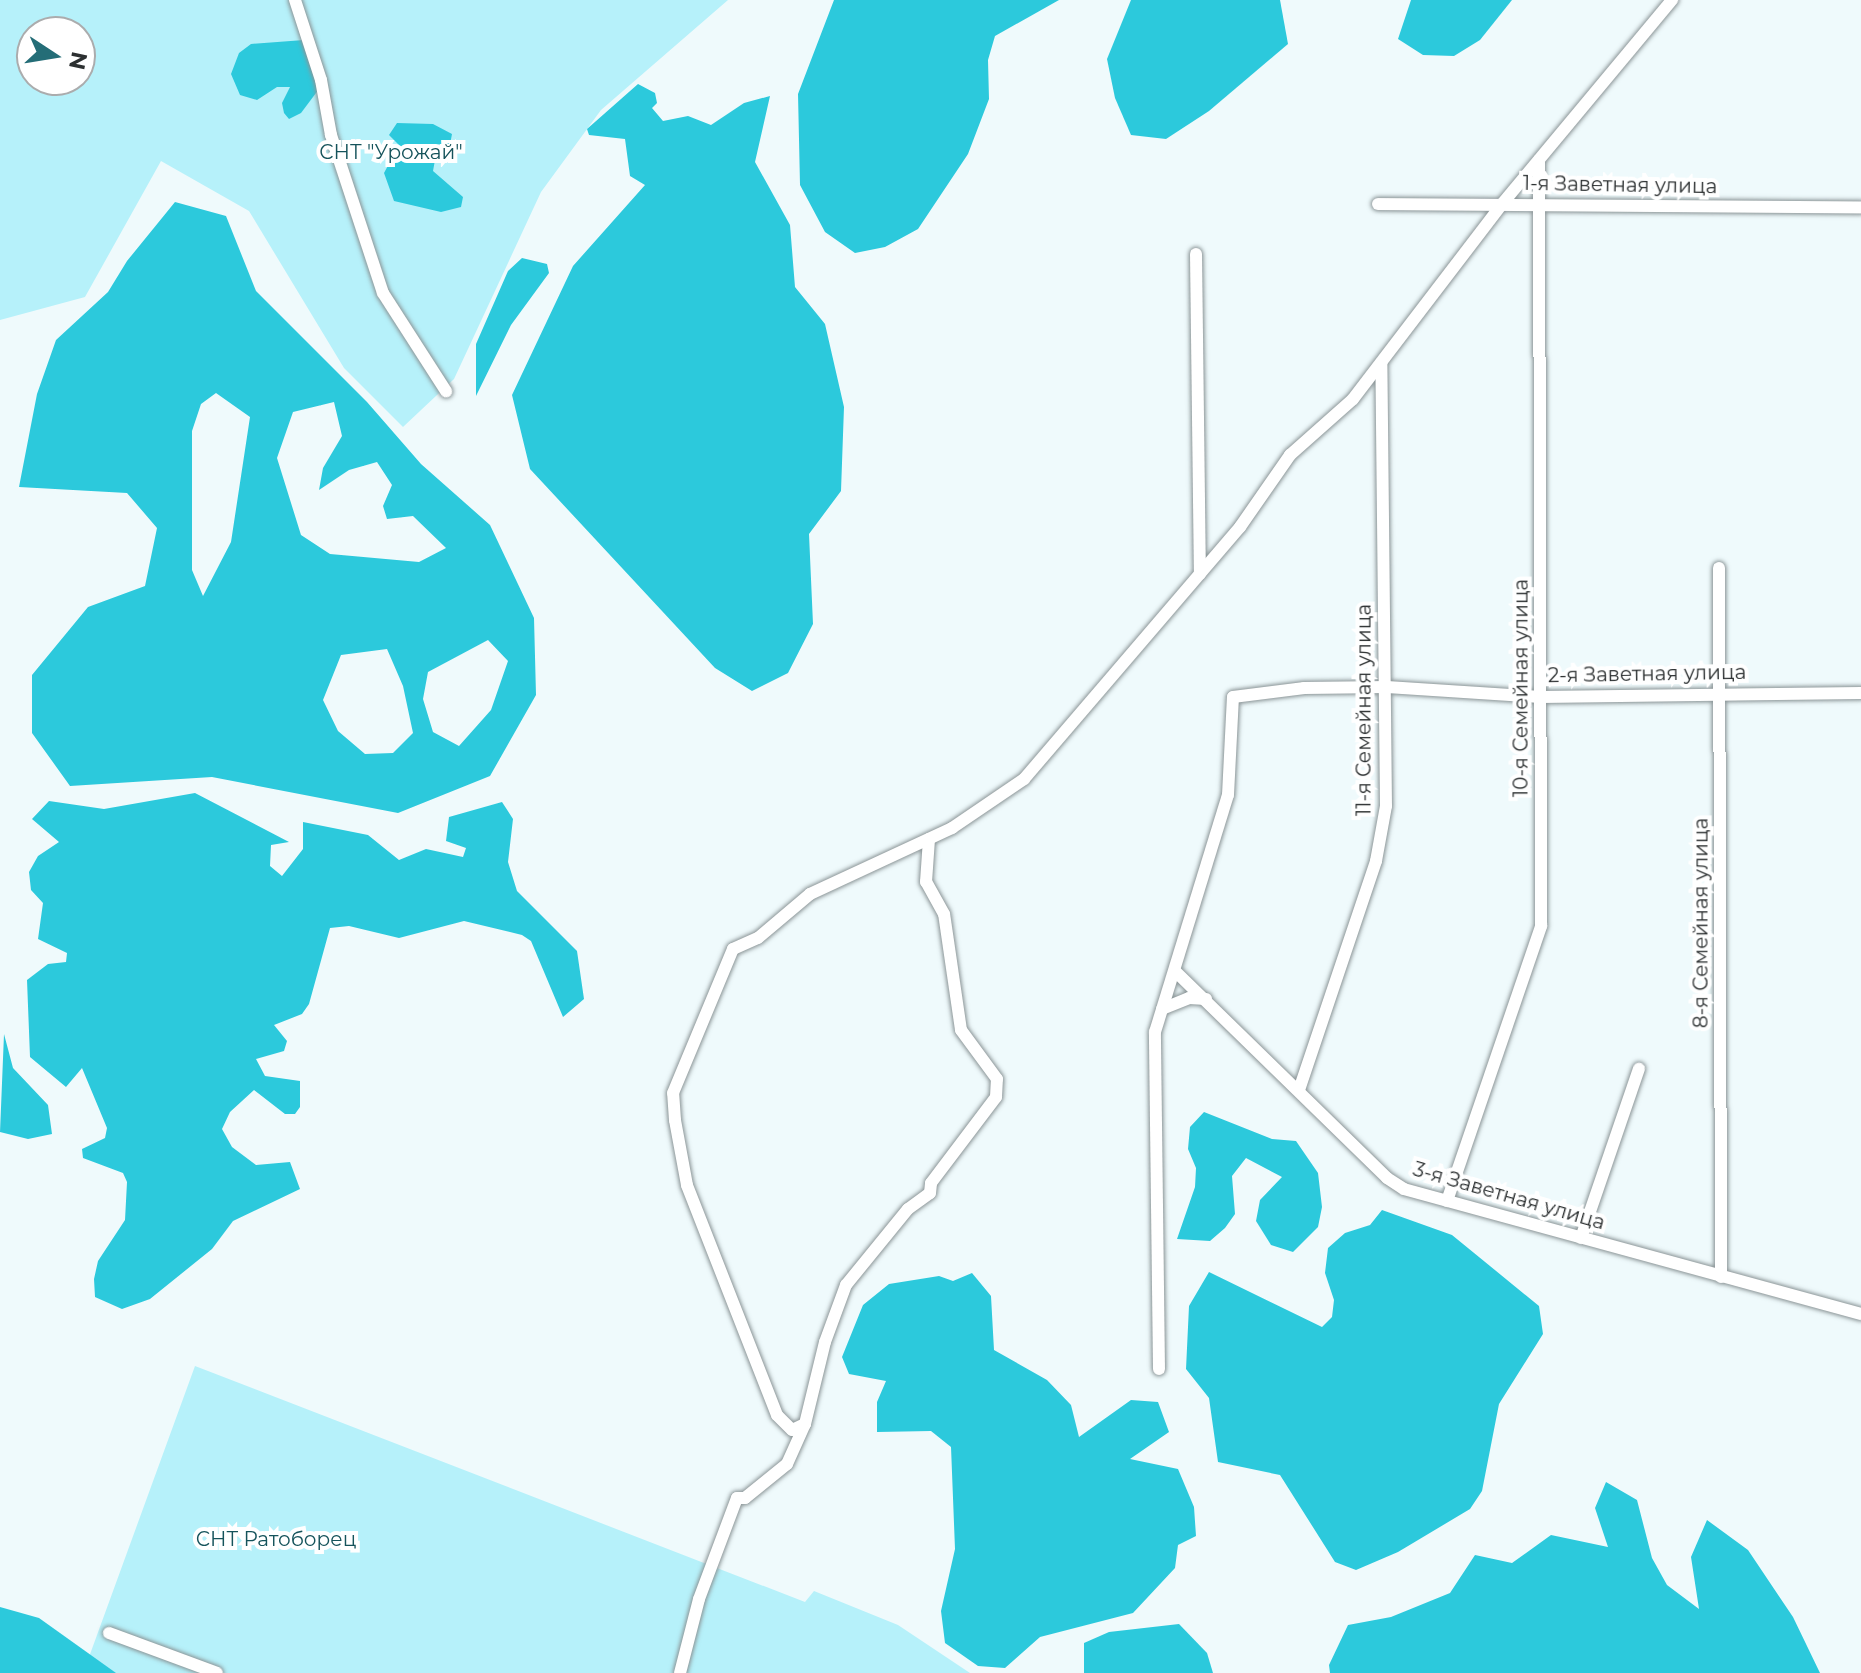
<!DOCTYPE html>
<meta charset="utf-8">
<style>
body{margin:0}
#map{position:relative;width:1861px;height:1673px;overflow:hidden;background:#effafc;font-family:Montserrat,sans-serif}
div>[style]{position:absolute}
[style*='--x']{left:calc(var(--x)*1px);top:calc(var(--y)*1px);width:calc(var(--w)*1px);rotate:calc(var(--a)*1deg)}
.green>*{inset:0;background:#b6f1fa}
.forest>*{inset:0;background:#2cc9dc}
.roads{filter:drop-shadow(0 0 2px #8b9597) drop-shadow(0 0 2px #8b9597)}
.minor>*{height:12px;margin:-6px;padding:0 6px;transform-origin:6px;border-radius:6px;background:#fff}
span{translate:-50% -50%;white-space:nowrap;text-align:center;line-height:1.15;-webkit-text-stroke:8px #fff;paint-order:stroke}
.park-label{font-size:20px;color:#15535b}
.street-label{font-size:20px;color:#2c3031}
.north{position:absolute;left:16px;top:16px;width:80px;height:80px;box-sizing:border-box;background:#fff;border:2px solid #abacad;border-radius:50%;rotate:102deg;font-size:22px;font-weight:700;line-height:32px;text-align:center;color:#2c3031}
.north::after{content:'';display:block;margin:auto;width:28px;height:36px;background:#246d77;clip-path:polygon(50% 0,100% 100%,50% 72%,0 100%)}
</style>
<div id="map">
<div class="green">
<div style="clip-path:polygon(evenodd,0 0,728px 0,601px 110px,541px 192px,454px 379px,403px 427px,344px 368px,249px 211px,161px 161px,85px 297px,0 320px,0 0,32px 32px,80px 32px,80px 80px,32px 80px,32px 32px)"></div>
<div style="clip-path:polygon(195px 1366px,805px 1602px,814px 1591px,898px 1625px,970px 1673px,93px 1673px,85px 1668px)"></div>
</div>
<div class="forest">
<div style="clip-path:polygon(834px 0,1059px 0,995px 36px,988px 60px,989px 99px,968px 154px,918px 229px,885px 247px,855px 253px,825px 232px,800px 185px,798px 94px)"></div>
<div style="clip-path:polygon(1131px 0,1280px 0,1288px 44px,1209px 111px,1166px 139px,1131px 135px,1115px 98px,1107px 59px)"></div>
<div style="clip-path:polygon(1411px 0,1512px 0,1480px 40px,1454px 56px,1423px 55px,1398px 39px)"></div>
<div style="clip-path:polygon(304px 40px,319px 89px,301px 113px,289px 119px,284px 113px,282px 103px,290px 87px,277px 87px,257px 100px,240px 95px,231px 74px,239px 53px,251px 44px)"></div>
<div style="clip-path:polygon(638px 84px,655px 93px,657px 103px,652px 108px,663px 121px,688px 116px,711px 125px,744px 103px,770px 96px,755px 162px,790px 225px,795px 287px,825px 324px,844px 407px,841px 491px,809px 534px,813px 624px,788px 673px,752px 691px,715px 668px,530px 469px,512px 395px,573px 266px,645px 185px,630px 176px,625px 139px,589px 135px,587px 129px)"></div>
<div style="clip-path:polygon(397px 123px,433px 124px,452px 134px,449px 150px,435px 160px,433px 171px,463px 197px,461px 207px,441px 212px,394px 201px,384px 173px,399px 145px,389px 135px)"></div>
<div style="clip-path:polygon(evenodd,175px 202px,226px 216px,256px 291px,367px 402px,421px 464px,490px 525px,534px 618px,536px 695px,490px 776px,398px 813px,212px 777px,70px 786px,32px 733px,32px 675px,88px 607px,145px 586px,157px 528px,127px 493px,19px 487px,37px 394px,56px 340px,108px 292px,127px 261px,175px 202px,216px 393px,250px 417px,231px 542px,203px 596px,192px 570px,192px 431px,201px 404px,216px 393px,175px 202px,334px 402px,342px 436px,323px 468px,319px 490px,349px 470px,377px 462px,392px 485px,383px 506px,387px 519px,413px 516px,446px 548px,419px 562px,330px 554px,301px 535px,277px 458px,293px 412px,334px 402px,175px 202px,488px 640px,508px 661px,491px 710px,459px 746px,433px 732px,423px 699px,428px 672px,488px 640px,175px 202px,387px 649px,403px 686px,413px 733px,393px 753px,365px 754px,338px 731px,323px 700px,341px 655px,387px 649px)"></div>
<div style="clip-path:polygon(522px 258px,547px 264px,549px 273px,511px 325px,476px 396px,476px 344px,508px 271px)"></div>
<div style="clip-path:polygon(195px 793px,289px 842px,271px 845px,270px 866px,282px 876px,303px 849px,303px 822px,368px 835px,399px 860px,426px 849px,463px 857px,466px 848px,446px 841px,449px 817px,502px 802px,513px 819px,508px 862px,517px 891px,577px 951px,584px 999px,563px 1017px,531px 941px,522px 935px,464px 921px,399px 938px,349px 926px,330px 928px,309px 1004px,302px 1014px,274px 1025px,287px 1041px,284px 1051px,256px 1059px,265px 1076px,300px 1081px,300px 1107px,295px 1114px,285px 1114px,254px 1090px,230px 1112px,222px 1129px,232px 1147px,256px 1165px,290px 1162px,300px 1189px,233px 1221px,212px 1249px,150px 1299px,122px 1309px,95px 1297px,94px 1279px,98px 1261px,125px 1220px,127px 1182px,123px 1173px,83px 1158px,82px 1149px,105px 1138px,107px 1128px,82px 1068px,66px 1087px,30px 1057px,27px 980px,48px 964px,66px 962px,67px 953px,38px 939px,43px 903px,31px 890px,29px 872px,38px 856px,59px 842px,32px 819px,49px 801px,104px 809px)"></div>
<div style="clip-path:polygon(4px 1034px,13px 1068px,48px 1105px,52px 1134px,28px 1139px,0 1132px)"></div>
<div style="clip-path:polygon(1204px 1112px,1272px 1139px,1296px 1141px,1318px 1173px,1322px 1207px,1318px 1227px,1293px 1252px,1271px 1245px,1256px 1221px,1260px 1200px,1282px 1177px,1246px 1158px,1232px 1176px,1235px 1214px,1225px 1228px,1210px 1241px,1177px 1239px,1195px 1187px,1196px 1168px,1188px 1149px,1190px 1127px)"></div>
<div style="clip-path:polygon(1382px 1210px,1452px 1235px,1539px 1306px,1543px 1334px,1499px 1404px,1482px 1491px,1470px 1509px,1398px 1552px,1356px 1570px,1335px 1562px,1280px 1475px,1218px 1462px,1209px 1398px,1186px 1369px,1189px 1306px,1209px 1272px,1322px 1327px,1332px 1317px,1334px 1300px,1325px 1273px,1328px 1248px,1345px 1233px,1370px 1225px)"></div>
<div style="clip-path:polygon(972px 1273px,991px 1296px,994px 1350px,1047px 1380px,1071px 1405px,1079px 1437px,1131px 1400px,1158px 1402px,1169px 1432px,1130px 1459px,1178px 1469px,1194px 1507px,1196px 1536px,1178px 1545px,1175px 1568px,1133px 1613px,1040px 1637px,1005px 1668px,978px 1666px,945px 1643px,941px 1611px,955px 1549px,951px 1447px,931px 1431px,877px 1432px,877px 1402px,886px 1381px,849px 1374px,842px 1357px,863px 1305px,889px 1284px,939px 1276px,953px 1281px)"></div>
<div style="clip-path:polygon(1606px 1482px,1637px 1500px,1652px 1558px,1667px 1585px,1699px 1609px,1691px 1557px,1707px 1520px,1748px 1550px,1793px 1617px,1820px 1673px,1330px 1673px,1329px 1665px,1348px 1625px,1391px 1617px,1450px 1593px,1475px 1555px,1512px 1563px,1551px 1535px,1608px 1547px,1595px 1508px)"></div>
<div style="clip-path:polygon(0 1607px,39px 1618px,116px 1673px,0 1673px)"></div>
<div style="clip-path:polygon(1179px 1624px,1207px 1653px,1213px 1673px,1084px 1673px,1084px 1643px,1109px 1632px)"></div>
</div>
<div class="roads">
<div class="minor">
<div style="--x:295;--y:0;--w:84;--a:72"></div>
<div style="--x:321;--y:80;--w:56;--a:79.7"></div>
<div style="--x:331;--y:135;--w:166;--a:71.8"></div>
<div style="--x:383;--y:293;--w:117;--a:57.3"></div>
<div style="--x:1378;--y:204;--w:483;--a:0.4"></div>
<div style="--x:1196;--y:254;--w:320;--a:89.3"></div>
<div style="--x:1719;--y:568;--w:709;--a:89.84"></div>
<div style="--x:1176;--y:972;--w:295;--a:44.3"></div>
<div style="--x:1387;--y:1178;--w:20;--a:33"></div>
<div style="--x:1404;--y:1189;--w:474;--a:15.3"></div>
<div style="--x:1162;--y:1009;--w:29;--a:-22"></div>
<div style="--x:1189;--y:998;--w:17;--a:3"></div>
<div style="--x:1299;--y:1090;--w:242;--a:-71.4"></div>
<div style="--x:1376;--y:861;--w:56;--a:-79.7"></div>
<div style="--x:1386;--y:806;--w:443;--a:-90.6"></div>
<div style="--x:1447;--y:1201;--w:291;--a:-71.1"></div>
<div style="--x:1541;--y:926;--w:766;--a:-90.15"></div>
<div style="--x:1581;--y:1238;--w:179;--a:-71.1"></div>
<div style="--x:1159;--y:1369;--w:337;--a:-90.7"></div>
<div style="--x:1155;--y:1032;--w:248;--a:-72.9"></div>
<div style="--x:1228;--y:795;--w:98;--a:-87.1"></div>
<div style="--x:1233;--y:697;--w:72;--a:-7.2"></div>
<div style="--x:1304;--y:688;--w:83;--a:-0.7"></div>
<div style="--x:1387;--y:687;--w:154;--a:3.7"></div>
<div style="--x:1541;--y:697;--w:320;--a:-0.7"></div>
<div style="--x:805;--y:1424;--w:14;--a:155"></div>
<div style="--x:792;--y:1430;--w:21;--a:-135"></div>
<div style="--x:777;--y:1415;--w:247;--a:-111.4"></div>
<div style="--x:687;--y:1185;--w:66;--a:-100.5"></div>
<div style="--x:675;--y:1120;--w:27;--a:-94"></div>
<div style="--x:673;--y:1093;--w:156;--a:-67.4"></div>
<div style="--x:733;--y:949;--w:27;--a:-24"></div>
<div style="--x:758;--y:938;--w:68;--a:-40.2"></div>
<div style="--x:810;--y:894;--w:157;--a:-24.9"></div>
<div style="--x:952;--y:828;--w:87;--a:-34.2"></div>
<div style="--x:1024;--y:779;--w:332;--a:-49.4"></div>
<div style="--x:1240;--y:527;--w:88;--a:-55.2"></div>
<div style="--x:1290;--y:455;--w:84;--a:-41.6"></div>
<div style="--x:1353;--y:399;--w:245;--a:-52.6"></div>
<div style="--x:1502;--y:204;--w:266;--a:-50.2"></div>
<div style="--x:109;--y:1633;--w:115;--a:20.3"></div>
<div style="--x:680;--y:1673;--w:76;--a:-75.6"></div>
<div style="--x:699;--y:1599;--w:108;--a:-69.4"></div>
<div style="--x:737;--y:1498;--w:8;--a:0"></div>
<div style="--x:745;--y:1498;--w:54;--a:-39"></div>
<div style="--x:787;--y:1464;--w:44;--a:-65.8"></div>
<div style="--x:805;--y:1424;--w:84;--a:-76.3"></div>
<div style="--x:825;--y:1342;--w:61;--a:-69.8"></div>
<div style="--x:846;--y:1285;--w:98;--a:-50.8"></div>
<div style="--x:908;--y:1209;--w:27;--a:-36"></div>
<div style="--x:930;--y:1193;--w:10;--a:-84"></div>
<div style="--x:931;--y:1183;--w:108;--a:-52.9"></div>
<div style="--x:996;--y:1097;--w:18;--a:-87"></div>
<div style="--x:997;--y:1079;--w:61;--a:-126.3"></div>
<div style="--x:961;--y:1030;--w:117;--a:-98.3"></div>
<div style="--x:944;--y:914;--w:37;--a:-119"></div>
<div style="--x:926;--y:882;--w:43;--a:-86"></div>
</div>
</div>
<div class="park-label">
<span style="left:391px;top:152px">СНТ "Урожай"</span>
<span style="left:276px;top:1539px">СНТ Ратоборец</span>
</div>
<div class="street-label">
<span style="left:1620px;top:185px;rotate:1deg">1-я Заветная улица</span>
<span style="left:1647px;top:674px;rotate:-1deg">2-я Заветная улица</span>
<span style="left:1521px;top:688px;rotate:-90deg">10-я Семейная улица</span>
<span style="left:1364px;top:710px;rotate:-90deg">11-я Семейная улица</span>
<span style="left:1701px;top:923px;rotate:-90deg">8-я Семейная улица</span>
<span style="left:1509px;top:1196px;rotate:16deg">3-я Заветная улица</span>
</div>
<div class="north">N</div>
</div>
